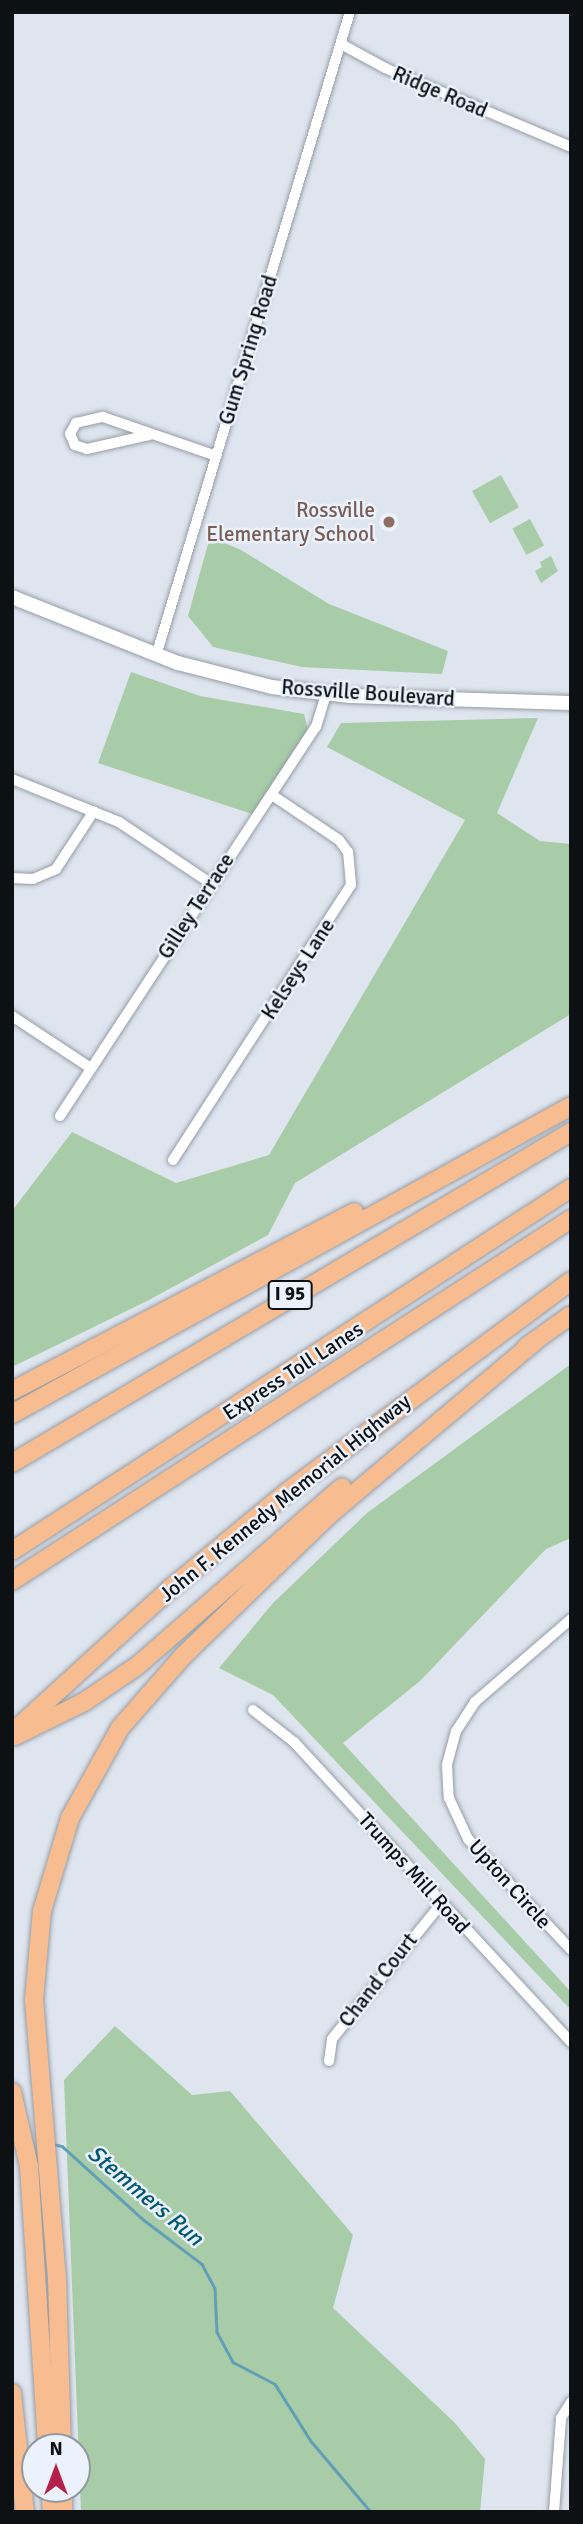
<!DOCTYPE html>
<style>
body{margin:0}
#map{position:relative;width:583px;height:2524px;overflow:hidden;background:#dee5ef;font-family:Signika,sans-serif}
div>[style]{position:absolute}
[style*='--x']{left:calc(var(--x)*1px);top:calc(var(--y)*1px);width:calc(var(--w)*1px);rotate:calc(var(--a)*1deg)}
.green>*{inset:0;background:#a7cca7;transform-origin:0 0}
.stream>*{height:2.5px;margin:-1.25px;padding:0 1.25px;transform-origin:1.25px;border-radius:1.25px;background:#629fb7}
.roads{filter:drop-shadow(0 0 2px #969da5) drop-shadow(0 0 2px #969da5)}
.minor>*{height:10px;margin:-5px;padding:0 5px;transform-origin:5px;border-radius:5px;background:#fff}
.secondary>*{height:14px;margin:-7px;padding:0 7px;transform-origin:7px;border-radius:7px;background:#fff}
.motorway>*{height:18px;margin:-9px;padding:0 9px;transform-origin:9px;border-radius:9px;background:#f7bc90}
.dots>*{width:19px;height:19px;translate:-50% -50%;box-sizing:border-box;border:4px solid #ebf2fc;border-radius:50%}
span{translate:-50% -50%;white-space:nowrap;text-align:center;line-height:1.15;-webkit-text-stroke:5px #ebf2fc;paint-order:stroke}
.shield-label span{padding:2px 5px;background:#ebf2fc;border:2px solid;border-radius:5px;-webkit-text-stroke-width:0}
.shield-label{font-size:19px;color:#0e1114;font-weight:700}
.street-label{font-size:21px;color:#0e1114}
.education-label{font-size:21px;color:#785e54}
.right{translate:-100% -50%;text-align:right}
.water-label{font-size:23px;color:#005871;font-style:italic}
.frame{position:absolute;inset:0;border:14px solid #0e1114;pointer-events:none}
.north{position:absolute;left:21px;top:2433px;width:70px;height:70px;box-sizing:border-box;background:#ebf2fc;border:2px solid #93989f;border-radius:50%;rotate:0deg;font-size:19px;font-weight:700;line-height:28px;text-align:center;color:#0e1114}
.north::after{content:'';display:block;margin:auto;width:24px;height:32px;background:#b3224a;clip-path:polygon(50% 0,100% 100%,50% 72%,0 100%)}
</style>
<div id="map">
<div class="green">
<div style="left:501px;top:475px;width:37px;height:33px;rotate:61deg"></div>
<div style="left:530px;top:519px;width:30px;height:20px;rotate:62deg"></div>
<div style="clip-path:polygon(210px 537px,241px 550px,329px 604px,448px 651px,442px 674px,302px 667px,213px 647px,188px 616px)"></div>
<div style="clip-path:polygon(551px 556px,558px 571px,541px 583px,535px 571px,542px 567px,540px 562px)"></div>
<div style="clip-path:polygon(131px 672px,200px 696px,304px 714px,310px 738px,255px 815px,98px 763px)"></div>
<div style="clip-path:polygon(538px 718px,497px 813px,540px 841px,571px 844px,571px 1014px,295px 1183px,268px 1235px,149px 1300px,12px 1367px,12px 1211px,72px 1132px,176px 1183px,269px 1155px,465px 820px,327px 747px,341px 723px)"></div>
<div style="clip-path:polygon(571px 1364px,571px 1538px,546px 1549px,420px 1681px,343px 1743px,571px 1992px,571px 2010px,273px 1695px,219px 1668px,273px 1603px,367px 1513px)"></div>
<div style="clip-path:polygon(115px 2026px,192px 2095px,230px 2091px,353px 2235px,333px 2308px,454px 2422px,485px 2459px,480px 2512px,81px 2512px,64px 2080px)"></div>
</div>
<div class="stream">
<div style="--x:53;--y:2144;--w:9;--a:13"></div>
<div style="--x:62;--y:2146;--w:110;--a:42.1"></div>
<div style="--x:144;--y:2220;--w:73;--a:37.2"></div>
<div style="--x:202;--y:2264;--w:27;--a:62"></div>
<div style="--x:215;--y:2288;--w:44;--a:87.4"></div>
<div style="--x:217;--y:2332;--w:34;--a:62"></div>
<div style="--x:233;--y:2362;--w:47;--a:27.6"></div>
<div style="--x:275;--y:2384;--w:67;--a:57.7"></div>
<div style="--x:311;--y:2441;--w:93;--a:49.8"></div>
</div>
<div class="roads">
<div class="minor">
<div style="--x:341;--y:44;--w:50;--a:28.6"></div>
<div style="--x:385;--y:68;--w:202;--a:23"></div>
<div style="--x:149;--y:435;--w:64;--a:167.3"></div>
<div style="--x:87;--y:449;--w:13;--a:-162"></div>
<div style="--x:75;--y:445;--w:12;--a:-114"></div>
<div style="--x:70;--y:434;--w:13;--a:-61"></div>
<div style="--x:76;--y:423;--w:28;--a:-13"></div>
<div style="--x:103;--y:417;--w:120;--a:19"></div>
<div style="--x:156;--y:656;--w:673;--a:-73.24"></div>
<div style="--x:12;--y:779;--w:115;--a:21.9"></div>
<div style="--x:119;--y:822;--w:110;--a:33.8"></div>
<div style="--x:12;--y:878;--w:21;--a:3"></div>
<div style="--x:33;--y:879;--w:25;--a:-23"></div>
<div style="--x:56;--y:869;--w:69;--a:-56.8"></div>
<div style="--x:12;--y:1016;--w:92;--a:33.5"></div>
<div style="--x:60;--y:1116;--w:466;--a:-56.7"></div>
<div style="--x:316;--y:727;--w:34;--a:-73"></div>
<div style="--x:173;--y:1160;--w:328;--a:-57.1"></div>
<div style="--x:351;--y:885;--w:33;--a:-95"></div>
<div style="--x:348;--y:852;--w:15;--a:-127"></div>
<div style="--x:339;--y:840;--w:81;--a:-146.1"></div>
<div style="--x:571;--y:1619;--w:127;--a:139.2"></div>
<div style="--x:475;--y:1702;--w:35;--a:123"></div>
<div style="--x:456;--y:1731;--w:35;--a:105"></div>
<div style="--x:447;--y:1765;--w:33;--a:87"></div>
<div style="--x:449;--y:1798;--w:45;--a:65.1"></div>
<div style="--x:468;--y:1839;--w:151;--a:47.1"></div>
<div style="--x:253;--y:1710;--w:52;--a:38"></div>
<div style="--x:294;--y:1742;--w:408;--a:47.3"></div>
<div style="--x:329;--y:2061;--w:22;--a:-82"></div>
<div style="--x:332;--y:2039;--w:174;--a:-51.1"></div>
<div style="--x:554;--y:2512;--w:94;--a:-85.7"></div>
<div style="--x:561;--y:2418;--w:19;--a:-58"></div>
</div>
<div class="secondary">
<div style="--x:12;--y:597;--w:179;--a:21.7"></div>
<div style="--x:178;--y:663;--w:97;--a:14.3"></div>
<div style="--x:272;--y:687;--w:79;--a:6.6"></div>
<div style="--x:350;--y:696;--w:221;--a:1.8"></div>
</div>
<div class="motorway">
<div style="--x:526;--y:1347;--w:55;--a:-35.4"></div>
<div style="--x:12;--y:1391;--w:386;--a:-27.6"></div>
<div style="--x:12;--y:1414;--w:638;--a:-28.85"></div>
<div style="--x:12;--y:1463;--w:650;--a:-30.63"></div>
<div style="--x:12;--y:1551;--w:667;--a:-33"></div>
<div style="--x:12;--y:1581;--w:666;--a:-32.93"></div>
<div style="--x:12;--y:1733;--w:215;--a:-42.4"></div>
<div style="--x:171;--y:1588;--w:151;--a:-39.6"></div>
<div style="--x:287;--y:1492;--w:354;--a:-36.6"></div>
<div style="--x:15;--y:1736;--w:77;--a:-26.2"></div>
<div style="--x:84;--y:1702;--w:64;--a:-34.2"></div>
<div style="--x:137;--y:1666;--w:272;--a:-41.1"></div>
<div style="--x:12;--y:2092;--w:76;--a:77.1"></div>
<div style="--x:29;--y:2166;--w:282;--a:86.3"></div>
<div style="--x:12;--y:2393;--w:120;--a:83.8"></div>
<div style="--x:62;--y:2447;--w:168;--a:-91.7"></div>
<div style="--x:57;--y:2279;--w:280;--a:-94.7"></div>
<div style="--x:34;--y:2000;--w:89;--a:-84.9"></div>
<div style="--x:42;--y:1911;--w:97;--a:-73.2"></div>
<div style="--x:70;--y:1818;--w:103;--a:-60.9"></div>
<div style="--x:120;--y:1728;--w:97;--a:-48.8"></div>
<div style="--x:184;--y:1655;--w:203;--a:-44"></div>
<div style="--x:330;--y:1514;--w:267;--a:-40.1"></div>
<div style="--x:50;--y:2489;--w:23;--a:85"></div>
<div style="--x:63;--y:2489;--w:23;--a:90"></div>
</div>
</div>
<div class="dots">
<div style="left:389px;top:522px;background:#8d6e63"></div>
</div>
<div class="shield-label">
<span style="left:290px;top:1295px">I 95</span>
</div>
<div class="street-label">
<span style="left:440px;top:92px;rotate:23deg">Ridge Road</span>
<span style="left:248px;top:350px;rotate:-73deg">Gum Spring Road</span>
<span style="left:368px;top:693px;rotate:4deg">Rossville Boulevard</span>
<span style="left:196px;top:906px;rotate:-57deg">Gilley Terrace</span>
<span style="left:298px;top:969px;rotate:-57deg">Kelseys Lane</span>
<span style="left:293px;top:1371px;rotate:-33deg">Express Toll Lanes</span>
<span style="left:285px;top:1498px;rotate:-39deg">John F. Kennedy Memorial Highway</span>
<span style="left:414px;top:1873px;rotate:48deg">Trumps Mill Road</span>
<span style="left:510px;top:1884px;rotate:48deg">Upton Circle</span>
<span style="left:378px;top:1980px;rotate:-52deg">Chand Court</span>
</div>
<div class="education-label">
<span class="right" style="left:375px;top:522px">Rossville<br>Elementary School</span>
</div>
<div class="water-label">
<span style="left:145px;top:2196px;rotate:40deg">Stemmers Run</span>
</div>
<div class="frame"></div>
<div class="north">N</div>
</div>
